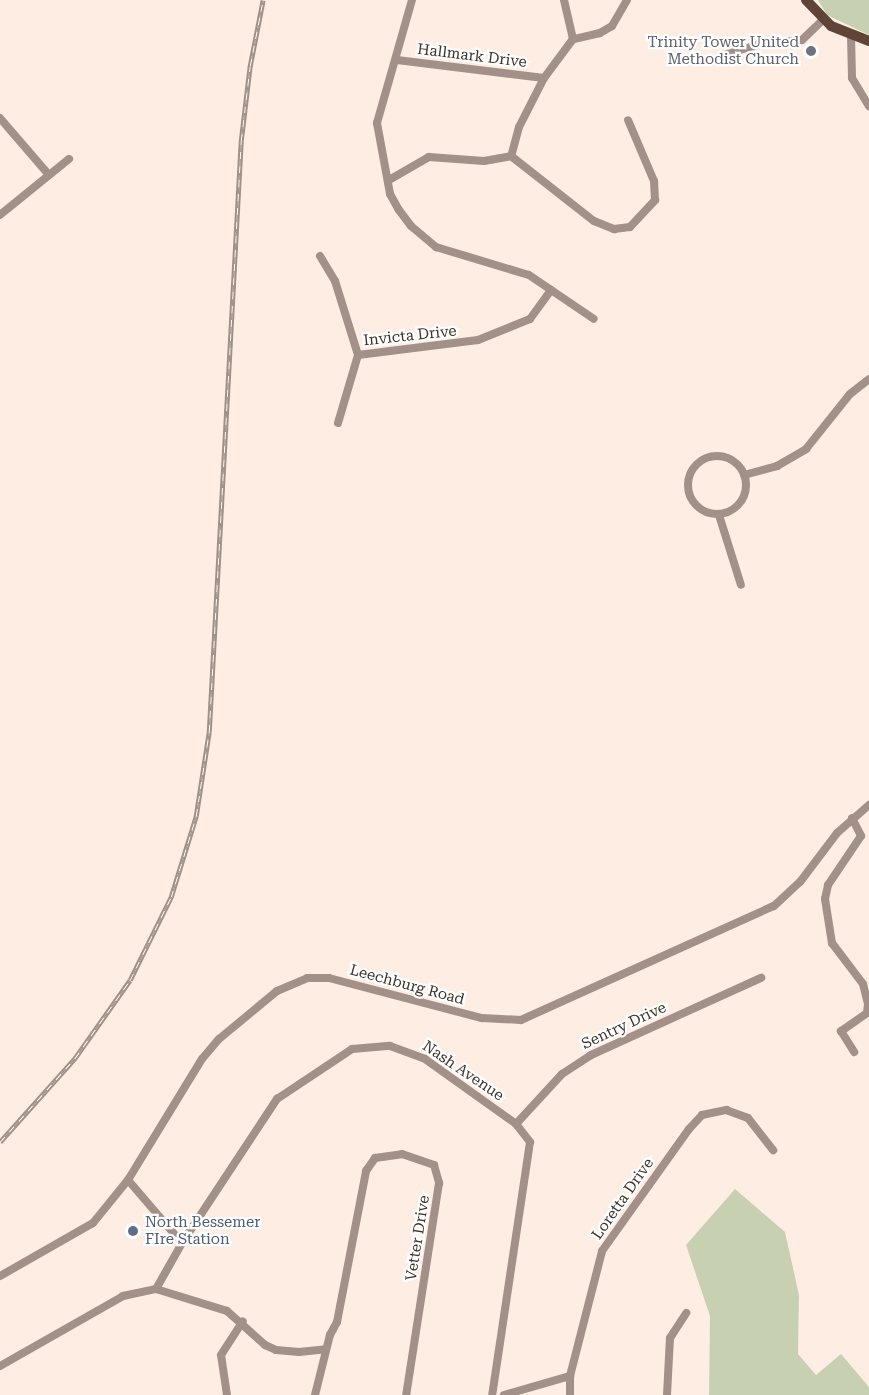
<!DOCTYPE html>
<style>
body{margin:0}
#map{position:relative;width:869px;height:1395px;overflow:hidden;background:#feede2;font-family:"Roboto Serif",serif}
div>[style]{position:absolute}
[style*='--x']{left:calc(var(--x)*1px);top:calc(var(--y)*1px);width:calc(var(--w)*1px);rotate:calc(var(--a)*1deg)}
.green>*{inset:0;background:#c7d1b2}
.minor>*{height:8px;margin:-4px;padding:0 4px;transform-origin:4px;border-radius:4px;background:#a29089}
.minor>.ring{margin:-4px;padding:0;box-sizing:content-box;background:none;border:8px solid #a29089;border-radius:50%}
.major>*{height:10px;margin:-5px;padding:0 5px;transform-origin:5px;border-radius:5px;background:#5f4437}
.rail>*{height:4.5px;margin-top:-2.25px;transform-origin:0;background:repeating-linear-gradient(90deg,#fff 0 7px,#9f9188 0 14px);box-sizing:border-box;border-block:2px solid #9f9188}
.dots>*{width:16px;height:16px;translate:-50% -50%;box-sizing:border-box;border:3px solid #fff;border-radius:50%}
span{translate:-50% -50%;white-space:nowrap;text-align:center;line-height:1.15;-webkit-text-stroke:4.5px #fff;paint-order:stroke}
.worship-label{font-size:15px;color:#5b616d}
.right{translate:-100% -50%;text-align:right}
.street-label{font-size:15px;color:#3d322b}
.service-label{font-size:15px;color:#4e5e75}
.left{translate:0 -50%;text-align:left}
</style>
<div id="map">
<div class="green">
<div style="clip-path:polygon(818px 0,869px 0,869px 35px,827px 15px)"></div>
<div style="clip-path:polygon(735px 1189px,785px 1232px,799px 1295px,798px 1354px,816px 1375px,841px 1354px,869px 1387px,869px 1395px,709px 1395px,710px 1316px,686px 1245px)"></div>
</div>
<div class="minor">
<div style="--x:412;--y:0;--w:128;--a:105.9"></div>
<div style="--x:377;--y:123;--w:72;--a:79.6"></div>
<div style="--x:390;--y:194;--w:18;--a:61"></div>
<div style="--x:399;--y:210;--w:20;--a:53"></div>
<div style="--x:411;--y:226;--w:33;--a:40"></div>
<div style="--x:436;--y:247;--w:97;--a:16.8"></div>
<div style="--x:529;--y:275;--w:78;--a:34.1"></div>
<div style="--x:564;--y:0;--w:40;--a:77"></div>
<div style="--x:627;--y:0;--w:30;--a:120"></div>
<div style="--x:612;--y:26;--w:14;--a:150"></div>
<div style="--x:600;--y:33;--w:28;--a:167"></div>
<div style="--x:573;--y:39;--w:49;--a:126.6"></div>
<div style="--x:544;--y:78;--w:55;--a:117"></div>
<div style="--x:519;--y:127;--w:30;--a:105"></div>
<div style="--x:511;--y:156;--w:105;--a:38.1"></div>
<div style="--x:594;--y:221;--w:22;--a:22"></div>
<div style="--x:614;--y:229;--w:16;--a:-7"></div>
<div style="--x:630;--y:227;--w:37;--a:-47"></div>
<div style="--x:655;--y:200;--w:19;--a:-93"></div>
<div style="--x:654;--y:181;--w:66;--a:-113.1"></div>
<div style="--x:851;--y:36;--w:42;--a:88.6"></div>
<div style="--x:852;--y:78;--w:33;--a:59"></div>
<div style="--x:727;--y:54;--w:34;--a:-17"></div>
<div style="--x:759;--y:44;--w:43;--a:-5.3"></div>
<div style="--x:802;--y:40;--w:29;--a:-44"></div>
<div style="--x:397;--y:60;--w:148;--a:7"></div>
<div style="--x:0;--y:118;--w:75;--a:49.3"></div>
<div style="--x:389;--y:180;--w:46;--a:-29.9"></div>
<div style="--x:429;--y:157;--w:55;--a:4.2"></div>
<div style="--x:484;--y:161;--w:27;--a:-10"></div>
<div style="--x:0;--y:215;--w:89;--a:-39.1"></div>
<div style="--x:320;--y:256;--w:29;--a:59"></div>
<div style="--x:335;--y:281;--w:77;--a:72.7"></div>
<div style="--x:358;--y:355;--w:121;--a:-7.1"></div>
<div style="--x:478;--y:340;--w:56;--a:-22"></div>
<div style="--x:530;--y:319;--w:36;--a:-54"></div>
<div style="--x:338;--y:423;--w:71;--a:-73.6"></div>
<div class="ring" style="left:688px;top:456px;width:50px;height:50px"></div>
<div style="--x:744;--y:475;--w:34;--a:-15"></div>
<div style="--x:777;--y:466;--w:34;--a:-30"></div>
<div style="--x:806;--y:449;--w:70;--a:-51.3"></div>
<div style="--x:850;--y:394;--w:24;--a:-38"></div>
<div style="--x:719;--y:515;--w:73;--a:72.6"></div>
<div style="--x:852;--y:818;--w:20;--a:63"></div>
<div style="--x:861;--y:836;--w:59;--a:124"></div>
<div style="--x:828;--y:885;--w:14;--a:102"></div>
<div style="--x:825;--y:899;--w:45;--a:81"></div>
<div style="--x:832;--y:943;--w:51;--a:52.9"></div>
<div style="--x:863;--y:984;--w:21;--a:76"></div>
<div style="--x:868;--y:1004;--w:9;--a:96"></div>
<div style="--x:867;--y:1013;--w:32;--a:145"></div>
<div style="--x:841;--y:1031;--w:25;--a:58"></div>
<div style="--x:516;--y:1124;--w:68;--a:-47.4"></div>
<div style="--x:562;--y:1074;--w:35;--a:-33"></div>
<div style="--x:591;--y:1055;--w:187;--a:-24.4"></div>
<div style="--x:128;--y:1180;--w:83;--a:49.4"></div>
<div style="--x:0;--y:1276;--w:107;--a:-29.7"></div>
<div style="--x:93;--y:1223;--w:55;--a:-50.9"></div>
<div style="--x:128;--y:1180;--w:142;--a:-58.6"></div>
<div style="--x:202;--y:1059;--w:26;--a:-50"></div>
<div style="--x:219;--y:1039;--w:75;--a:-39.6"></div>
<div style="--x:277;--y:991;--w:33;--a:-23"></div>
<div style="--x:307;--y:978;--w:22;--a:0"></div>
<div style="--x:329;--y:978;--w:158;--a:14.7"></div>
<div style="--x:482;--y:1018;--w:39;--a:3"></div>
<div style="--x:521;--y:1020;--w:277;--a:-24.3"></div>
<div style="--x:774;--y:906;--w:35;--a:-43"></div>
<div style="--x:800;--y:882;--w:61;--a:-52.9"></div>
<div style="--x:837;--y:833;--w:43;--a:-41.2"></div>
<div style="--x:156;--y:1289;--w:74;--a:17.2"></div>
<div style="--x:227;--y:1311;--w:51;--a:41.8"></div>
<div style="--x:265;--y:1345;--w:12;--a:24"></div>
<div style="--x:276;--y:1350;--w:23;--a:5"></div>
<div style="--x:299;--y:1352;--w:27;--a:-6"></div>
<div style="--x:0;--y:1366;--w:142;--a:-29.6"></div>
<div style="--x:123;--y:1296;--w:34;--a:-12"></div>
<div style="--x:156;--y:1289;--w:53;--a:-60.5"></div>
<div style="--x:182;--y:1243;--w:173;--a:-56.6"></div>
<div style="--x:277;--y:1099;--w:90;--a:-33.7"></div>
<div style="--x:352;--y:1049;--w:38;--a:-5"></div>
<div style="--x:390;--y:1046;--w:37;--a:20"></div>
<div style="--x:425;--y:1059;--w:112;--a:35.5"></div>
<div style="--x:516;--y:1124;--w:23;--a:52"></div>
<div style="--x:530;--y:1142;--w:256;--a:98.5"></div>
<div style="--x:227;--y:1395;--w:40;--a:-98.5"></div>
<div style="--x:221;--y:1355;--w:40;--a:-57.1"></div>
<div style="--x:315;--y:1395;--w:62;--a:-76"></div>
<div style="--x:330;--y:1335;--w:15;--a:-62"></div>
<div style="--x:337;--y:1322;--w:154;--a:-79.1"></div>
<div style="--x:366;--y:1171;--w:16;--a:-55"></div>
<div style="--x:375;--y:1158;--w:27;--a:-8"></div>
<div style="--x:402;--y:1154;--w:34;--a:19"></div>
<div style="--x:434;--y:1165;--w:19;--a:74"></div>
<div style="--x:439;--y:1183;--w:215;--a:98.8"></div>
<div style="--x:504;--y:1395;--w:69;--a:-16.1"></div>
<div style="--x:570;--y:1395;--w:19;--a:-90"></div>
<div style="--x:570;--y:1376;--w:129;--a:-75.6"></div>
<div style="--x:602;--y:1251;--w:150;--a:-54.5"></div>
<div style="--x:689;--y:1129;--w:19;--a:-47"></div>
<div style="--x:702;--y:1115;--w:25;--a:-12"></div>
<div style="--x:726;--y:1110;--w:23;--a:20"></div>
<div style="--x:748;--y:1118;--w:41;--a:52"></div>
<div style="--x:667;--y:1395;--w:57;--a:-87"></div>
<div style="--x:670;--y:1338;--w:30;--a:-57"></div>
</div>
<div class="major">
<div style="--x:806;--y:0;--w:36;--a:46"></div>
<div style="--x:831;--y:26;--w:41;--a:21.5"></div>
</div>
<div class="rail">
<div style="--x:0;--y:1142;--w:113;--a:-48.2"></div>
<div style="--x:75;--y:1058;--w:95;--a:-54.8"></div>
<div style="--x:130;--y:980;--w:93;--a:-63.7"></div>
<div style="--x:171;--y:897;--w:85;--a:-72.8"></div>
<div style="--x:196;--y:816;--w:85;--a:-81.2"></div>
<div style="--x:209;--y:732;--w:592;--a:-86.9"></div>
<div style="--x:241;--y:141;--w:76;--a:-83.2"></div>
<div style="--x:250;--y:66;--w:67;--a:-78.9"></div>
</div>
<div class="dots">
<div style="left:811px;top:51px;background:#6b7280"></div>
<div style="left:133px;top:1231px;background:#5c6f8a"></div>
</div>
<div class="worship-label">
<span class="right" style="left:799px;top:51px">Trinity Tower United<br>Methodist Church</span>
</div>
<div class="street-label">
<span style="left:472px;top:56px;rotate:7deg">Hallmark Drive</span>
<span style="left:410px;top:336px;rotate:-6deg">Invicta Drive</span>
<span style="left:407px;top:985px;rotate:15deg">Leechburg Road</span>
<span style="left:624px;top:1026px;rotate:-25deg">Sentry Drive</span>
<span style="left:463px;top:1071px;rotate:34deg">Nash Avenue</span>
<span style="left:623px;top:1199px;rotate:-55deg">Loretta Drive</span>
<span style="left:418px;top:1238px;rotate:-81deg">Vetter Drive</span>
</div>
<div class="service-label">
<span class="left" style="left:145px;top:1231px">North Bessemer<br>FIre Station</span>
</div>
</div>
